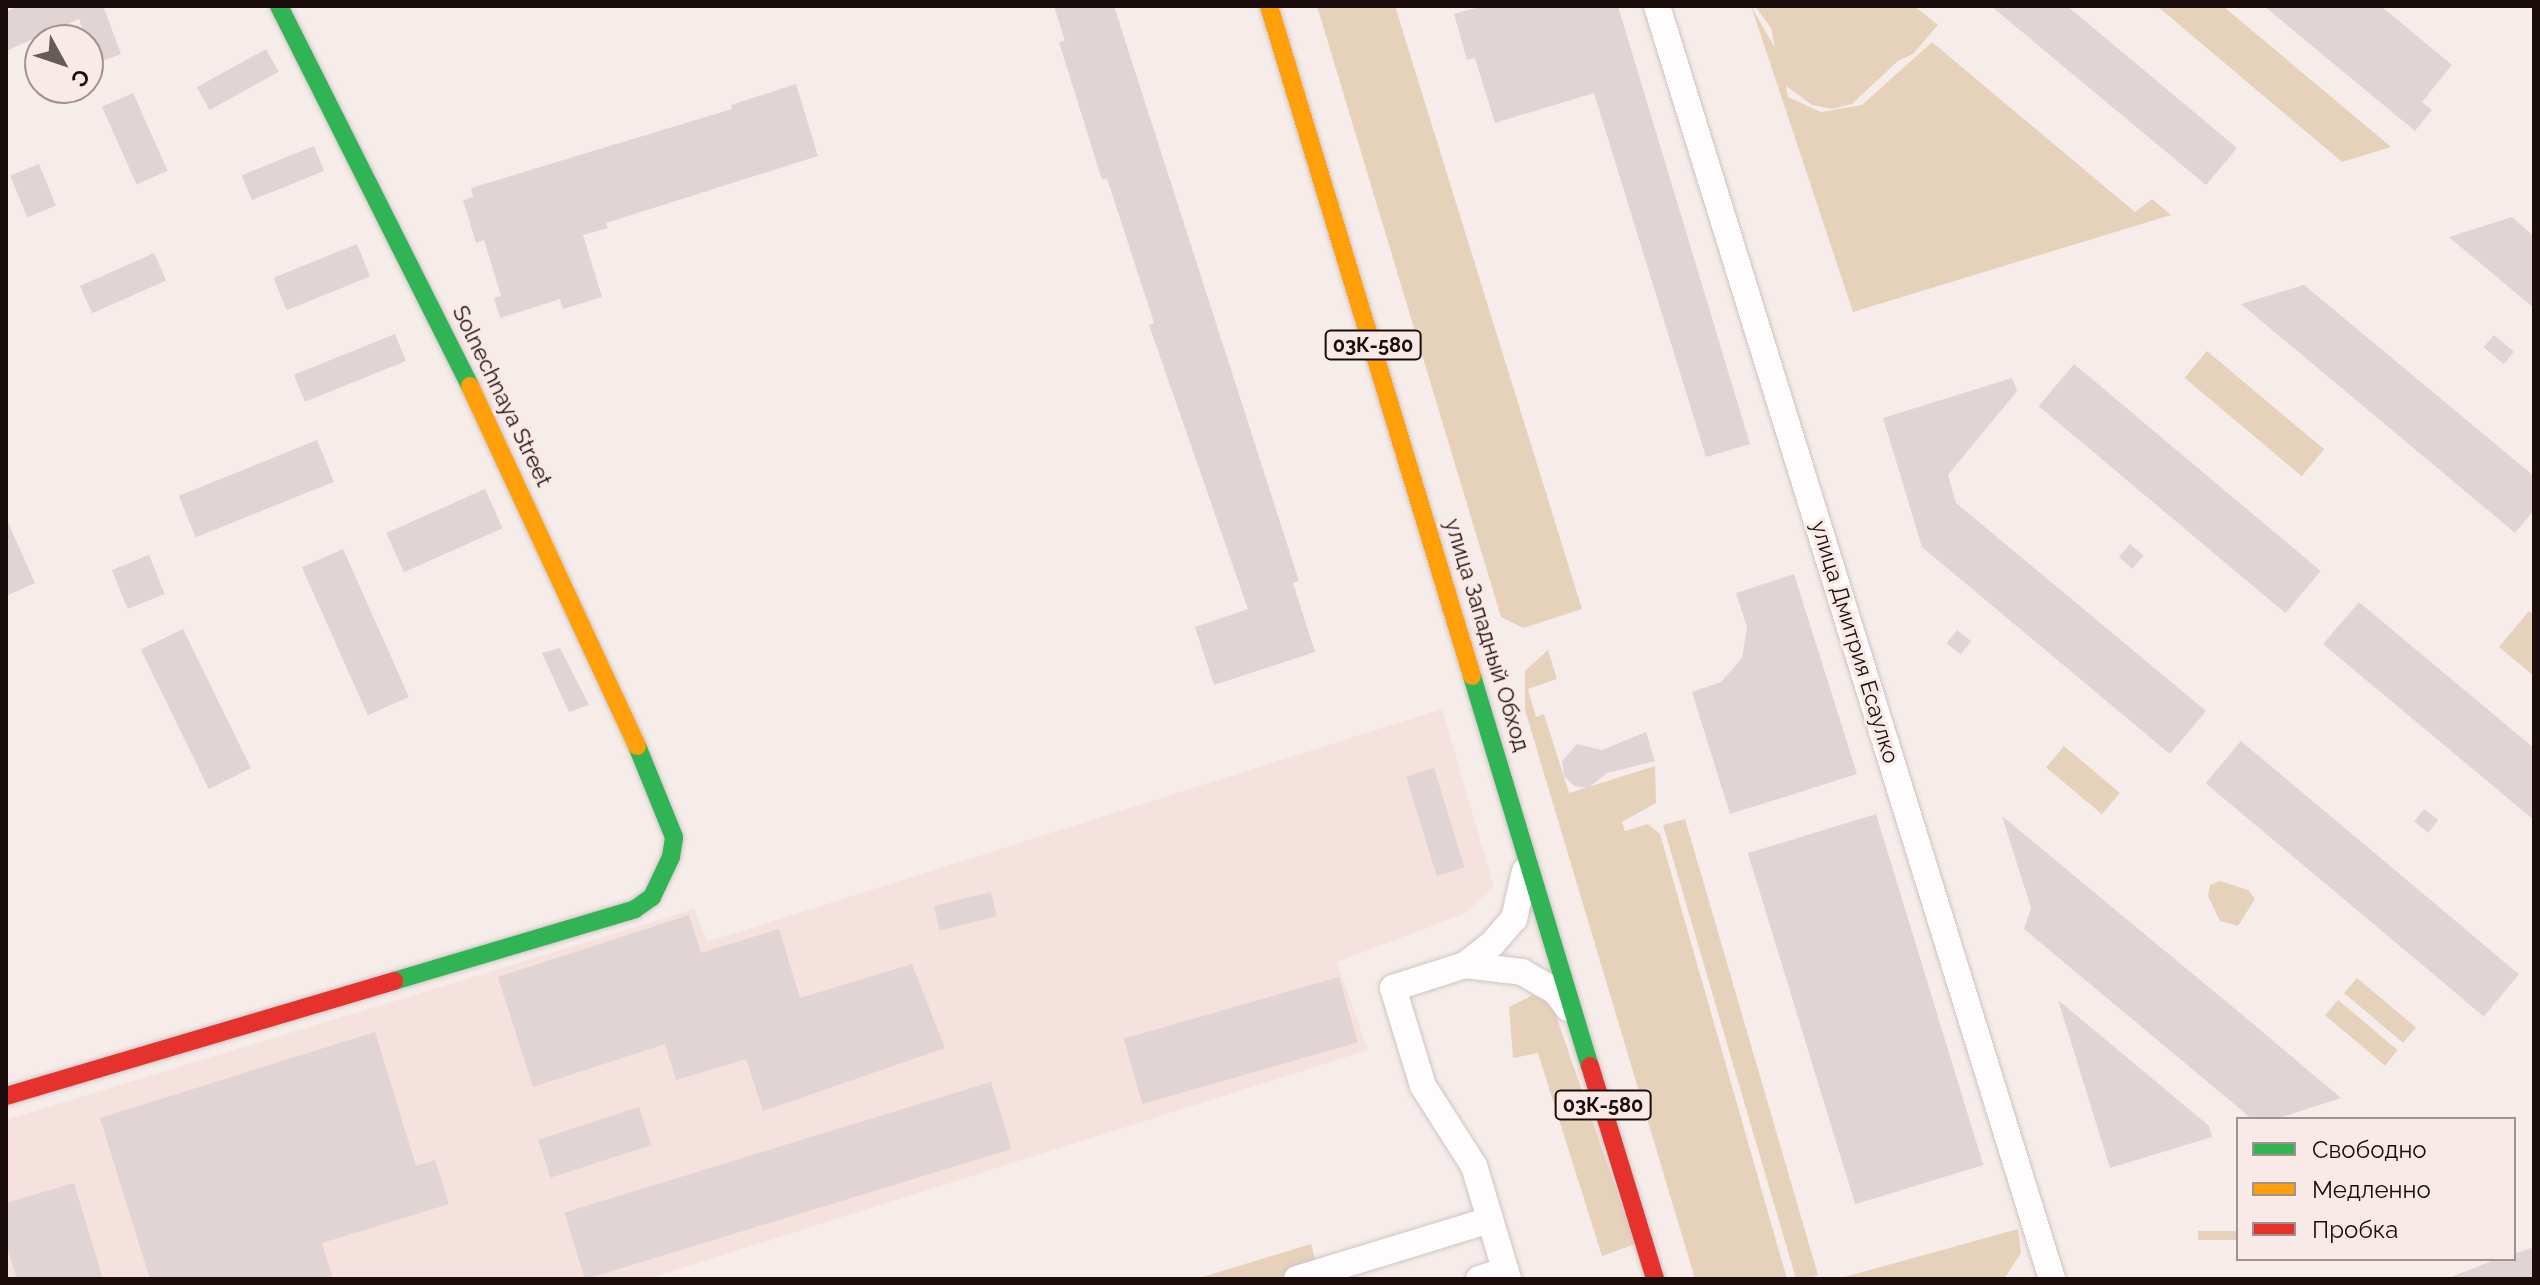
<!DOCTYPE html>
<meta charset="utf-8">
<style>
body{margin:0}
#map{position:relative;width:2540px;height:1285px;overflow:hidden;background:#f6edeb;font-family:Raleway,sans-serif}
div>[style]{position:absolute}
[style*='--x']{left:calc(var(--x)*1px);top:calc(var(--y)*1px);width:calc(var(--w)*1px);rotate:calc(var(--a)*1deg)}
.built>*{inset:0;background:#f5e1de}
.green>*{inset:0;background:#e6d2ba;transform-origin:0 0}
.building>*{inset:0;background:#e0d4d5;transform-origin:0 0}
.roads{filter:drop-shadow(0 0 2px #cfc4c2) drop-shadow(0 0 2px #cfc4c2)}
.street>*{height:26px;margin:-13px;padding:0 13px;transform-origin:13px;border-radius:13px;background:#fefcfc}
.fast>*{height:18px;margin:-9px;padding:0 9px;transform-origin:9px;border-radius:9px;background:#30b455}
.slow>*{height:18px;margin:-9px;padding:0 9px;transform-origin:9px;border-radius:9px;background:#ff9f0a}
.jam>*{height:18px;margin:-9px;padding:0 9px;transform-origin:9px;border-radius:9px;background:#e5322d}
span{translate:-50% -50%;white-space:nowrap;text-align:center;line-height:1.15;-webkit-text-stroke:6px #faeae7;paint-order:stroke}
.shield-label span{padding:2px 6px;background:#faeae7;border:2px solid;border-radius:6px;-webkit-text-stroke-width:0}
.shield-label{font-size:20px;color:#1a0d0b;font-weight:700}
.street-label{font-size:22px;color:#1a0d0b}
.frame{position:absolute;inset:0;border:8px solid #1a0d0b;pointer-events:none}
.legend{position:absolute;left:2236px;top:1117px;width:280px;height:144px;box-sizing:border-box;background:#faeae7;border:2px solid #a0928f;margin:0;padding:10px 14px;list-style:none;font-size:24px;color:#1a0d0b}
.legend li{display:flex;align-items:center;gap:16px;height:40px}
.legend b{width:40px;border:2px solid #a0928f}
.north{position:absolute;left:24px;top:24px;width:80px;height:80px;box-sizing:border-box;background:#faeae7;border:2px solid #a0928f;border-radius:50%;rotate:130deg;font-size:22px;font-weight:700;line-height:32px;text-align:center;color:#1a0d0b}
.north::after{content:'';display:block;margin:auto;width:28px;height:36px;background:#675b59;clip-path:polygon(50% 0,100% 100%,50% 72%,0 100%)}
</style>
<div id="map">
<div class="built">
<div style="clip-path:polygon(1442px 709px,1494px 887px,1466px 913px,1337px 962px,1368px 1050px,647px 1279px,6px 1279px,6px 1120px,694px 909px,707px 942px)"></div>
</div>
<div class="green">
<div style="clip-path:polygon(1317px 6px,1395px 6px,1582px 609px,1523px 628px,1501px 617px)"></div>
<div style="clip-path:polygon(1751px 6px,1775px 48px,1771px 28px,1755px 6px,1914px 6px,1938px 25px,1913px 54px,1898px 61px,1852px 104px,1832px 109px,1812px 105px,1786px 86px,1788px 97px,1821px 112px,1862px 105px,1932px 42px,2135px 212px,2152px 199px,2171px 215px,1853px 312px)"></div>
<div style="clip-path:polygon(2157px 6px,2223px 6px,2391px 147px,2342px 162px)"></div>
<div style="left:2207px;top:351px;width:153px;height:35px;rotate:40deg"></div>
<div style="clip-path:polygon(2529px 611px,2534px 615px,2534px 676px,2499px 647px)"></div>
<div style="clip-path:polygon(1548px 650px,1557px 679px,1528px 689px,1536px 717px,1544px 714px,1569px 793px,1655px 766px,1656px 803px,1622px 822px,1625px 831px,1648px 824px,1660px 834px,1787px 1279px,1695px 1279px,1525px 710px,1525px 671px)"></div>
<div style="left:2064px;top:746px;width:73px;height:28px;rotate:40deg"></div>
<div style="clip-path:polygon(1685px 819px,1818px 1275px,1806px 1279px,1796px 1279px,1663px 825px)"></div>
<div style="clip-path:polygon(2220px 881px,2248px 890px,2255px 899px,2238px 926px,2220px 921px,2208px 896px,2210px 885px)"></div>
<div style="left:2357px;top:978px;width:77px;height:20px;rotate:40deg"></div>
<div style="clip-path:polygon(1533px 995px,1552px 1004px,1635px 1244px,1602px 1256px,1538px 1053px,1513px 1058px,1509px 1007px)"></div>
<div style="left:2338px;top:1000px;width:78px;height:20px;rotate:40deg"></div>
<div style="clip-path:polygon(2018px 1229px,2021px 1253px,2004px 1279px,1837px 1279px)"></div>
<div style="left:2238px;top:1231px;width:9px;height:40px;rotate:90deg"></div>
<div style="clip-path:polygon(1311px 1244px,1317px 1266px,1275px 1279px,1196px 1279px)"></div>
</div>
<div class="building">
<div style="clip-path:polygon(19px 6px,109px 6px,104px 8px,121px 54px,95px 64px,79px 19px,6px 51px,6px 12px)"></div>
<div style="clip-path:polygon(1054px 6px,1114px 6px,1299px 581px,1293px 583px,1315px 652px,1214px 685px,1195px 627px,1248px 609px,1149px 325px,1154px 323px,1107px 178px,1102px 180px,1059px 42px,1065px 41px)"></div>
<div style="clip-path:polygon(1483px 6px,1618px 6px,1750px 444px,1706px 457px,1594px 93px,1495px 123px,1475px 58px,1467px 60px,1454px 14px)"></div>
<div style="clip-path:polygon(1991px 6px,2067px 6px,2237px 148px,2206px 185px)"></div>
<div style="clip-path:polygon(2264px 6px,2381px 6px,2452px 65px,2422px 102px,2432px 110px,2415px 131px)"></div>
<div style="left:266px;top:49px;width:26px;height:79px;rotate:61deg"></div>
<div style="clip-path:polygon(796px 84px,818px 156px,606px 223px,608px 228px,583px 235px,602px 297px,563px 309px,560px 299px,500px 318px,494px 298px,501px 296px,484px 240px,476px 243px,463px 200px,473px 197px,471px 188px,732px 109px,731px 105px)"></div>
<div style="left:133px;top:93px;width:85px;height:34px;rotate:66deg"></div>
<div style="left:314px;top:146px;width:27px;height:78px;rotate:68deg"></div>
<div style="left:39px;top:164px;width:45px;height:31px;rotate:68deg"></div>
<div style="clip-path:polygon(2512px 217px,2534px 236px,2534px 308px,2449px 237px)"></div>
<div style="left:357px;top:244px;width:35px;height:90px;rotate:68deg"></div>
<div style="left:154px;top:253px;width:30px;height:81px;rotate:66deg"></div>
<div style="clip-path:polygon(2304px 285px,2534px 476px,2534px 510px,2515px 533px,2241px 304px)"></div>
<div style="left:395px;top:334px;width:29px;height:109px;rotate:68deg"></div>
<div style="left:2494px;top:335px;width:26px;height:16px;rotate:40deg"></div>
<div style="left:2074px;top:364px;width:322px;height:55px;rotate:40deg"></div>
<div style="clip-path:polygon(2012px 378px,2017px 391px,1948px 475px,1956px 503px,2206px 711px,2170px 754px,1922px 547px,1883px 418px)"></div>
<div style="left:317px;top:440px;width:45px;height:149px;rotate:68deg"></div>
<div style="left:485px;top:489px;width:43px;height:108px;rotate:66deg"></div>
<div style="clip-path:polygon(6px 518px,35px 583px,6px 596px)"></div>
<div style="left:2130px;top:544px;width:18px;height:17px;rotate:41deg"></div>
<div style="left:343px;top:549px;width:162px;height:45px;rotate:66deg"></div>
<div style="left:149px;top:555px;width:42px;height:40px;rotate:68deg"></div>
<div style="clip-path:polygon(1794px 574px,1857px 774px,1730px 814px,1692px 692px,1721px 682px,1742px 658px,1747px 627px,1736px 593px)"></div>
<div style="clip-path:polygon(2359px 602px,2534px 748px,2534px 820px,2323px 644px)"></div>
<div style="left:183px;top:629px;width:155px;height:47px;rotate:64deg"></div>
<div style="left:1957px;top:630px;width:18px;height:17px;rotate:38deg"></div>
<div style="clip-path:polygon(560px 648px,589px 705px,569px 712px,542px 653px)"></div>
<div style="clip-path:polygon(1646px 732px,1655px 761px,1607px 773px,1588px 788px,1574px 786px,1564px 776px,1562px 761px,1577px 744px,1602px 750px)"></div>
<div style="left:2241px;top:741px;width:363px;height:55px;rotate:40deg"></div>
<div style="left:1434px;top:768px;width:104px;height:29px;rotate:73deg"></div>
<div style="left:2424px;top:809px;width:18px;height:16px;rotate:38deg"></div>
<div style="left:1876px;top:814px;width:367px;height:134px;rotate:73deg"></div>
<div style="clip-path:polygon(2002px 816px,2252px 1023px,2341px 1098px,2276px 1119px,2252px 1119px,2024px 929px,2031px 908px)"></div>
<div style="left:991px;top:892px;width:25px;height:59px;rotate:76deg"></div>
<div style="clip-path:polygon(689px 915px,701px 953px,779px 929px,800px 998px,912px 964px,945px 1048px,763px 1111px,746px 1059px,676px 1080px,665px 1044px,533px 1087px,498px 977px)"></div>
<div style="left:1339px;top:977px;width:68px;height:224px;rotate:74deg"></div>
<div style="clip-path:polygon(2058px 1000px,2209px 1126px,2212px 1137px,2110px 1168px)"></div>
<div style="clip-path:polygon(375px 1032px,416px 1166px,435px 1160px,449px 1204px,322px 1243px,333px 1279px,150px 1279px,100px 1118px)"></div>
<div style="left:991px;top:1082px;width:70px;height:446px;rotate:73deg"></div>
<div style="left:639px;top:1107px;width:40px;height:106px;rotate:72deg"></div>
<div style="clip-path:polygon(74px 1183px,103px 1279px,17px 1279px,6px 1243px,6px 1203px)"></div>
<div style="clip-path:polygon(2534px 1247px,2534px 1279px,2446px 1279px,2497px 1259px,2514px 1259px,2514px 1254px)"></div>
</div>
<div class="roads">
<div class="street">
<div style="--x:1657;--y:6;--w:1333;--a:72.76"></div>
<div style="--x:1465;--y:965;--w:57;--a:7"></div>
<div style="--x:1522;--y:972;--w:39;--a:30"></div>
<div style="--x:1556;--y:992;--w:20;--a:53"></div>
<div style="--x:1297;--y:1279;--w:202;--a:-17"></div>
<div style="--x:1479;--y:1279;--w:28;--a:-18"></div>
<div style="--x:1508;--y:1279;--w:118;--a:-106.7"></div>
<div style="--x:1474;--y:1166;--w:95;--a:-122.5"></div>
<div style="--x:1423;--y:1086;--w:102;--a:-107"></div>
<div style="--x:1393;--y:988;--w:76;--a:-17.7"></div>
<div style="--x:1465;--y:965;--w:34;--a:-38"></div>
<div style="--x:1492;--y:944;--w:33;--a:-49"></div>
<div style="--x:1514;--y:919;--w:49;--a:-77.1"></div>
</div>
<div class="fast">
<div style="--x:279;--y:6;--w:425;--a:63.3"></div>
<div style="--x:1472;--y:676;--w:407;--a:73.2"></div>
<div style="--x:394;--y:981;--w:252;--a:-16.6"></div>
<div style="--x:635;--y:909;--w:21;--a:-35"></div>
<div style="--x:652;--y:897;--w:44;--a:-64.6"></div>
<div style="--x:671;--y:857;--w:20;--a:-81"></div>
<div style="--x:674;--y:837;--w:98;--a:-112.1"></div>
</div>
<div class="slow">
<div style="--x:1269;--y:6;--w:700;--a:73.14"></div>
<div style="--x:470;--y:386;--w:397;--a:65.1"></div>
</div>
<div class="jam">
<div style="--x:1590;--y:1066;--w:223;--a:73"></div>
<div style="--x:6;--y:1096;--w:405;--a:-16.5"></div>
</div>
</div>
<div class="shield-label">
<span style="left:1373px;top:345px">03К-580</span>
<span style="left:1603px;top:1105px">03К-580</span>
</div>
<div class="street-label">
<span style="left:502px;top:396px;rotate:64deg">Solnechnaya Street</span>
<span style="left:1487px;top:635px;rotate:73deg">улица Западный Обход</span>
<span style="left:1855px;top:642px;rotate:73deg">улица Дмитрия Есаулко</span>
</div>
<div class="frame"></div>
<ul class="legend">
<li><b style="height:10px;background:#30b455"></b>Свободно</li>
<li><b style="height:10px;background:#ff9f0a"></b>Медленно</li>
<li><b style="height:10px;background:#e5322d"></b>Пробка</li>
</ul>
<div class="north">С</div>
</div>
